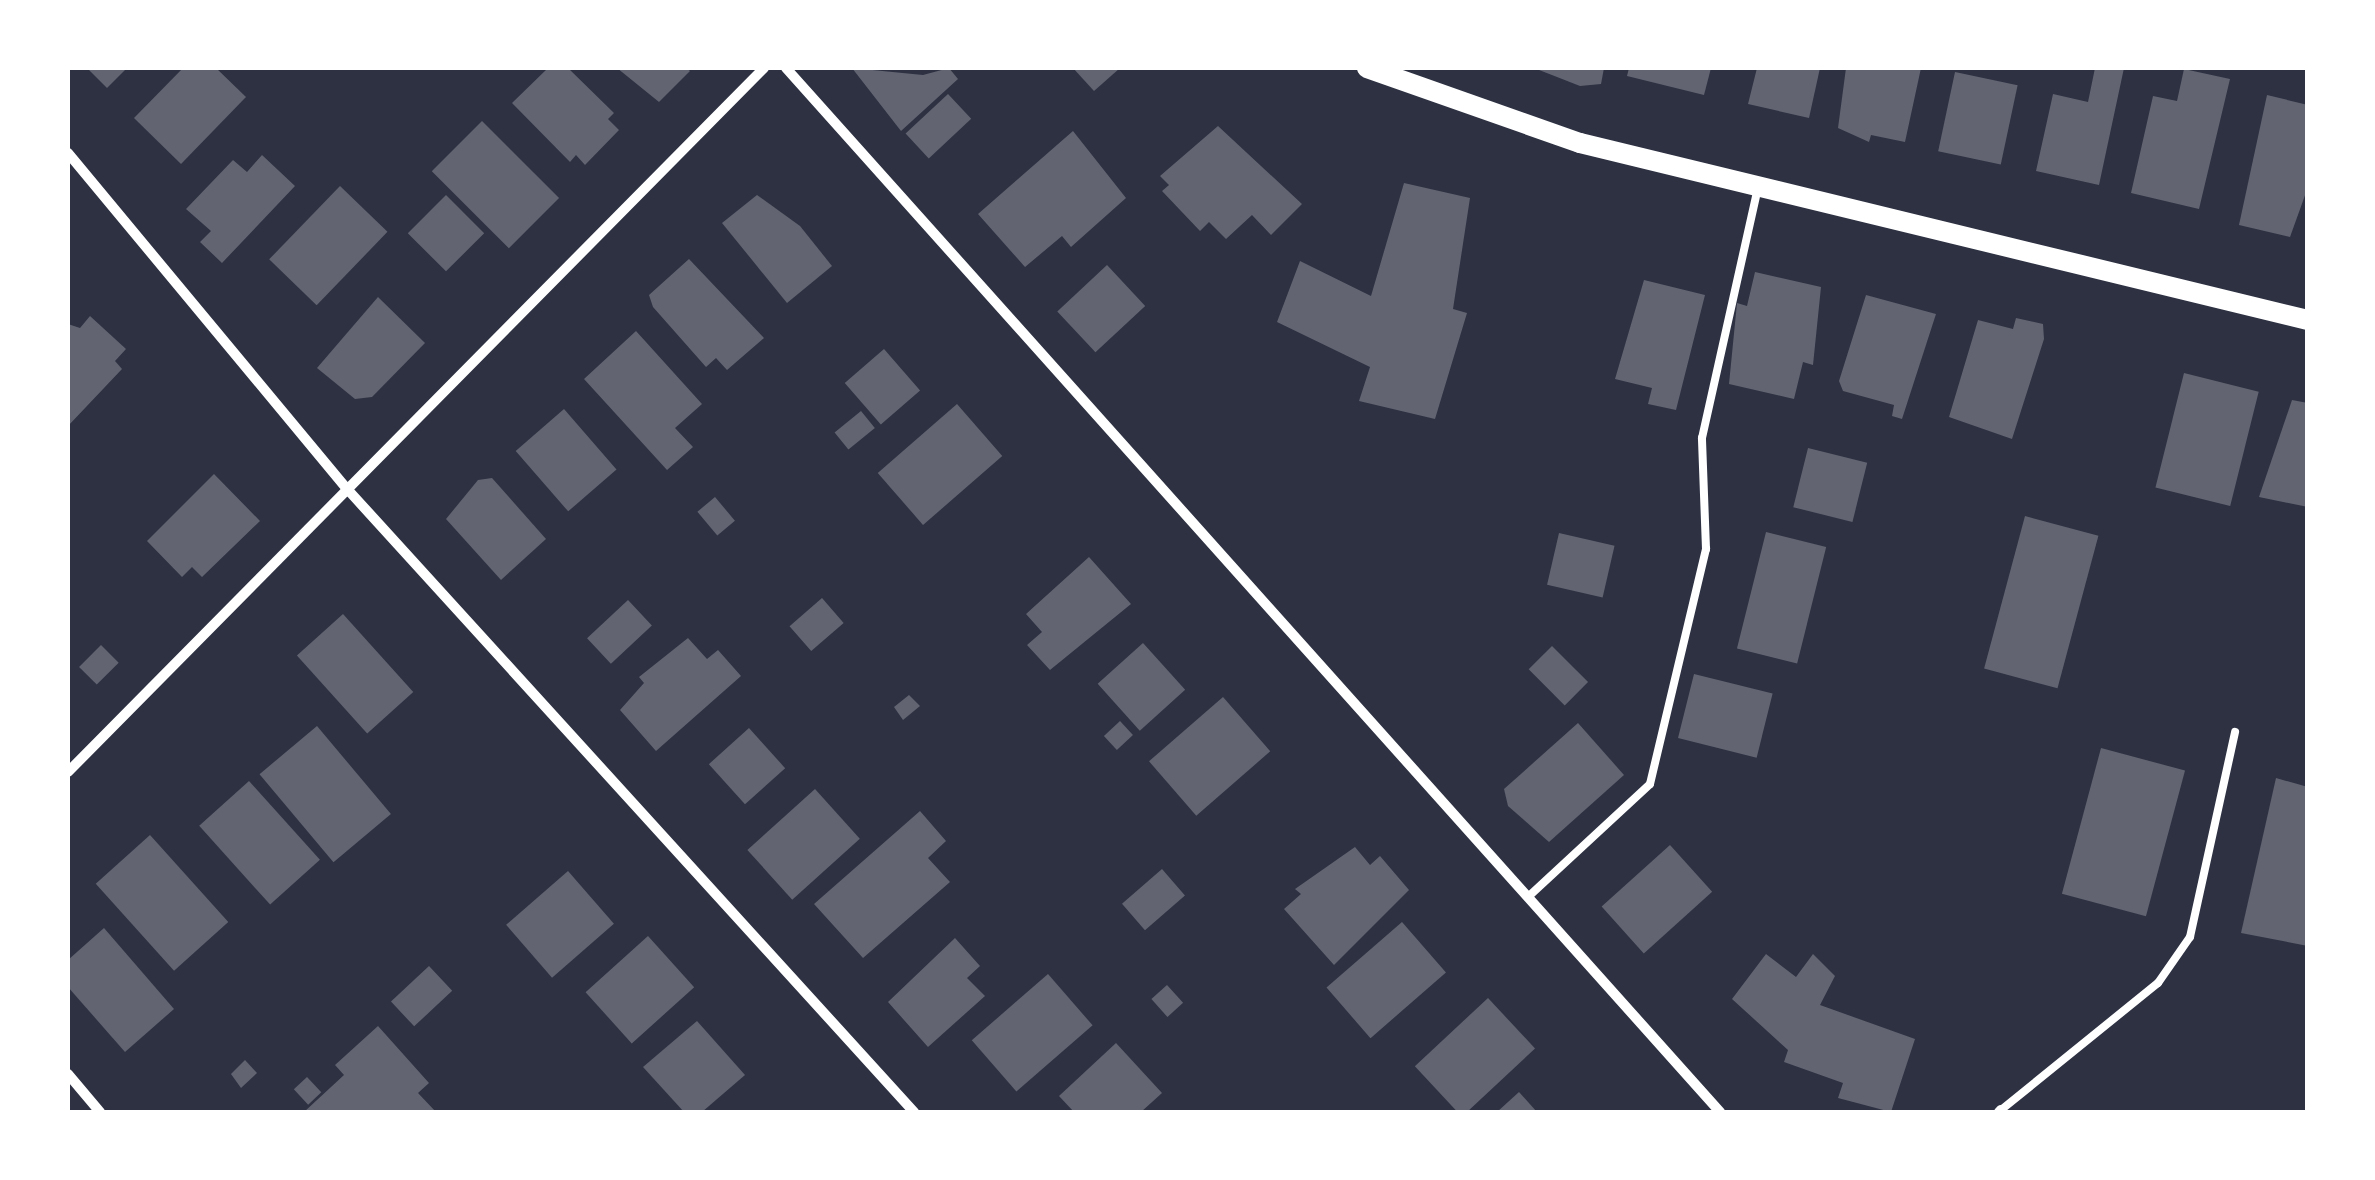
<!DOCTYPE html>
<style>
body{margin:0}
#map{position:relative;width:2375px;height:1180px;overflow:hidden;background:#2d3142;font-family:"Alegreya Sans",sans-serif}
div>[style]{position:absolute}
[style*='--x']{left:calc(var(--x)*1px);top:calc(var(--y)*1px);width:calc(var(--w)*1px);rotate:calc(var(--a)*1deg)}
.building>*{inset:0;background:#626471;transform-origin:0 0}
.service>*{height:8px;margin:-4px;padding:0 4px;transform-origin:4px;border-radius:4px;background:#fff}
.minor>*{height:10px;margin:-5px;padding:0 5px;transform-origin:5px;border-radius:5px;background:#fff}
.secondary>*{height:20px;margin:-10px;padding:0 10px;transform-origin:10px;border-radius:10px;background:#fff}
span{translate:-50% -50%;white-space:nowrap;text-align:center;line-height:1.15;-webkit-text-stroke:10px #fff;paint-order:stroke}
.frame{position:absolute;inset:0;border:70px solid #fff;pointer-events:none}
</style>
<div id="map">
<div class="building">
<div style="clip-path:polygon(87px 68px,127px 68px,107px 88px)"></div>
<div style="clip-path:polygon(183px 68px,216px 68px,246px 97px,181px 164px,134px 118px)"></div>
<div style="clip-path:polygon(548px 68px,568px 68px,614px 113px,608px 119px,619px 130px,585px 165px,576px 155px,570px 162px,512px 103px)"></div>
<div style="clip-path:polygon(617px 68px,686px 68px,690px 71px,659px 102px)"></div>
<div style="clip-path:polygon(852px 68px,923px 75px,949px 68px,958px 79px,901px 131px)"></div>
<div style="clip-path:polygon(1073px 68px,1120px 68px,1094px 91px)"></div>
<div style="clip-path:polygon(1534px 68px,1604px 68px,1601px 84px,1580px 86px)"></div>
<div style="clip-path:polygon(1629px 68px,1711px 68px,1704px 95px,1627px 76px)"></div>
<div style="clip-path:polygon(1757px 68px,1820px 68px,1809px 118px,1748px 104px)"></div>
<div style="clip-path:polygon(1846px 68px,1921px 68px,1905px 142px,1871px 135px,1869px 142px,1838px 128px)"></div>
<div style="clip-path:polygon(2095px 68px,2124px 68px,2099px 185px,2036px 171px,2053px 94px,2088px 102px)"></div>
<div style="clip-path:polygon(2184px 69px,2230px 79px,2199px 209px,2131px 193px,2153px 96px,2177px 101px)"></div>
<div style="left:1955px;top:72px;width:64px;height:81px;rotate:12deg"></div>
<div style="left:948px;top:94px;width:34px;height:58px;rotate:47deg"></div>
<div style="clip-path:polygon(2267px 95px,2308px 105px,2308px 187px,2290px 237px,2239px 225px)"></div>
<div style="left:482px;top:121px;width:109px;height:71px;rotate:45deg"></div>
<div style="clip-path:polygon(1218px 126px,1302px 204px,1271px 235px,1252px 215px,1226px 239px,1209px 222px,1200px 231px,1162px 191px,1169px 185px,1160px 176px)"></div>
<div style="clip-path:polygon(1073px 131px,1126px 198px,1071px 247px,1062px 236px,1025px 267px,978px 214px)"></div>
<div style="clip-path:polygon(262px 155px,295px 186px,222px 263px,200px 242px,211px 231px,186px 209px,233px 160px,247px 172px)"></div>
<div style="clip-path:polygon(1404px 183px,1470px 198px,1453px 309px,1467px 313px,1435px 419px,1359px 401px,1370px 367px,1277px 322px,1300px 261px,1371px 296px)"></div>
<div style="left:340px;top:186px;width:66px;height:102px;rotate:44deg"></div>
<div style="left:446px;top:195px;width:54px;height:54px;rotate:45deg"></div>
<div style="clip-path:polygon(757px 195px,800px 226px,832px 266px,787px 303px,722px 223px)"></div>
<div style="clip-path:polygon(689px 259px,764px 338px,727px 370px,716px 358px,706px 367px,653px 307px,649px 295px)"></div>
<div style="left:1107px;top:265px;width:56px;height:68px;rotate:47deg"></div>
<div style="clip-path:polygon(1755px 272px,1821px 287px,1813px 365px,1803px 362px,1794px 399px,1729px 384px,1737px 303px,1747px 306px)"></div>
<div style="clip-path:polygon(1644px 280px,1705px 295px,1676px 410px,1648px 404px,1652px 388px,1615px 379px)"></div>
<div style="clip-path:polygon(1866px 295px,1936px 314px,1902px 419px,1892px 416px,1894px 405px,1843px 391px,1839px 381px)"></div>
<div style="clip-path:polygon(378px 297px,425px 343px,372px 397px,355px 399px,317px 368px)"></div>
<div style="clip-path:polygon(90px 316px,126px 349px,115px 361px,122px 369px,68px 426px,68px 324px,80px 328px)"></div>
<div style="clip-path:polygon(2016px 318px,2043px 324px,2044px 339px,2012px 439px,1949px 417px,1978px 320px,2013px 329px)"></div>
<div style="clip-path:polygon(636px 331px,702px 404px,675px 428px,693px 447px,667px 470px,584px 379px)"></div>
<div style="left:884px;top:349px;width:55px;height:52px;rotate:49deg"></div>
<div style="left:2184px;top:373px;width:77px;height:118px;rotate:14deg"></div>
<div style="clip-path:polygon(2292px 400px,2308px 403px,2308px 507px,2259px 497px)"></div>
<div style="left:957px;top:404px;width:69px;height:105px;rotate:49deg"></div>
<div style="left:564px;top:409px;width:80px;height:64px;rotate:49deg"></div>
<div style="left:861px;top:411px;width:22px;height:34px;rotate:51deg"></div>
<div style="left:1808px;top:448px;width:61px;height:61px;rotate:14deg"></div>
<div style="clip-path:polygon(214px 474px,260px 521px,202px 577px,192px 567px,182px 577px,147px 541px)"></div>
<div style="clip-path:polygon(492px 478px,546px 539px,501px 580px,446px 519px,478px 480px)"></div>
<div style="left:715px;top:497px;width:31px;height:23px;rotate:50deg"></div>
<div style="left:2025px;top:516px;width:76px;height:158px;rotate:15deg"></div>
<div style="left:1766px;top:532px;width:62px;height:120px;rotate:14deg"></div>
<div style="left:1559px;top:533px;width:57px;height:53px;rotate:13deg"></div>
<div style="clip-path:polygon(1089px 557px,1131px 604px,1050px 670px,1027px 645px,1042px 632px,1026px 614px)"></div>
<div style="left:822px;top:598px;width:33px;height:43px;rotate:49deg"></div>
<div style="left:628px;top:600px;width:35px;height:56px;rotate:47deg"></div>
<div style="left:343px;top:614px;width:105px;height:62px;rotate:48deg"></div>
<div style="clip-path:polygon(688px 638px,707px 659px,718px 650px,741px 676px,656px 751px,620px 710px,644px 683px,639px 677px)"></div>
<div style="left:1143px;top:643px;width:63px;height:61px;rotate:48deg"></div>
<div style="left:101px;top:645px;width:25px;height:31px;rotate:45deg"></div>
<div style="left:1552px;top:646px;width:51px;height:33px;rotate:45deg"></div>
<div style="left:1694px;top:674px;width:81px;height:66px;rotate:14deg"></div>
<div style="clip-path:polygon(909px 695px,920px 706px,903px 720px,894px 707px)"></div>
<div style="left:1223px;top:697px;width:72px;height:98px;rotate:49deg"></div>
<div style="left:1120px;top:721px;width:19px;height:22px;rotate:47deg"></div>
<div style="clip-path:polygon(1578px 723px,1624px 775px,1549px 842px,1508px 806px,1504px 789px)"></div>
<div style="left:317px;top:726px;width:115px;height:75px;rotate:50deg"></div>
<div style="left:749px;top:728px;width:54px;height:54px;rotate:48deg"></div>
<div style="left:2101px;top:748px;width:87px;height:151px;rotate:15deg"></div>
<div style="clip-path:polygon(2276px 778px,2308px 787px,2308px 946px,2241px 933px)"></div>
<div style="left:249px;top:781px;width:106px;height:67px;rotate:48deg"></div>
<div style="left:815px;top:789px;width:67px;height:91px;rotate:48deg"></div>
<div style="clip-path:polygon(920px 811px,946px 841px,928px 858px,950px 882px,863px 958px,814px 904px)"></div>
<div style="left:150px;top:835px;width:117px;height:73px;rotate:48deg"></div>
<div style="left:1670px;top:845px;width:63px;height:92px;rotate:48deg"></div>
<div style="clip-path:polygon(1355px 847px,1370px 865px,1380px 856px,1409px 890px,1334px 965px,1284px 909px,1301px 894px,1295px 889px)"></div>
<div style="left:1162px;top:869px;width:35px;height:53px;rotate:49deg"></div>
<div style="left:568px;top:871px;width:70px;height:82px;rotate:49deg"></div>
<div style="left:1402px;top:922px;width:67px;height:100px;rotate:49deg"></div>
<div style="clip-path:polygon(104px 928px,174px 1009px,125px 1052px,68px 987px,68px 960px)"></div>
<div style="left:648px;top:936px;width:69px;height:84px;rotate:48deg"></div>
<div style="clip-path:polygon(955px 938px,980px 966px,967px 978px,985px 996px,928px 1047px,888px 1002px)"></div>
<div style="clip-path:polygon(1766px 954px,1796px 977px,1813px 954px,1835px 976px,1820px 1005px,1915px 1039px,1891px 1112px,1838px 1098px,1843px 1083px,1784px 1062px,1788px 1050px,1732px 999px)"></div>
<div style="left:429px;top:966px;width:34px;height:52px;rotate:47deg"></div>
<div style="left:1048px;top:974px;width:68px;height:101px;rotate:49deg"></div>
<div style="left:1167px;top:985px;width:24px;height:21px;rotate:48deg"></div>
<div style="left:1488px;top:998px;width:69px;height:100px;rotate:47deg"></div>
<div style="clip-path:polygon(697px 1021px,745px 1075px,702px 1112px,684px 1112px,643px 1067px)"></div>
<div style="clip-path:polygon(378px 1026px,429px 1083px,418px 1093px,436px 1112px,304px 1112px,344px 1075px,335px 1065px)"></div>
<div style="clip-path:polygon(1116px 1043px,1162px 1093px,1141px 1112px,1074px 1112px,1059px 1096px)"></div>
<div style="clip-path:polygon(245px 1060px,257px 1073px,241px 1088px,231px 1074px)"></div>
<div style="left:307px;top:1077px;width:21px;height:18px;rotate:47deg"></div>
<div style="clip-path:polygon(1519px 1092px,1537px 1112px,1497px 1112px)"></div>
</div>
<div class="service">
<div style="--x:1528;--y:897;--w:166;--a:-42.8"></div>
<div style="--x:1650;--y:784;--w:242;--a:-76.6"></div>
<div style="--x:1706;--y:549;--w:111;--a:-92.1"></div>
<div style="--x:1702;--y:438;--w:256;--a:-77.4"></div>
<div style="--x:2001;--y:1110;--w:202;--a:-39"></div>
<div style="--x:2158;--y:983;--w:56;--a:-55.2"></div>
<div style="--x:2190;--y:937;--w:210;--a:-77.6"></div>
</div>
<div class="minor">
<div style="--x:786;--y:68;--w:1401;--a:48.18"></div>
<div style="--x:68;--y:153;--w:440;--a:50.3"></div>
<div style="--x:349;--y:491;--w:840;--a:47.7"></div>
<div style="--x:68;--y:772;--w:990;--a:-45.33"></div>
<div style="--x:68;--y:1074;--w:50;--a:49.9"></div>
<div style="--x:1999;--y:1112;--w:3;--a:-45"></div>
</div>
<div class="secondary">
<div style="--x:1367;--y:68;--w:226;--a:19.4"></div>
<div style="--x:1580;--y:143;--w:749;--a:13.67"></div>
</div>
<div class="frame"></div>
</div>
